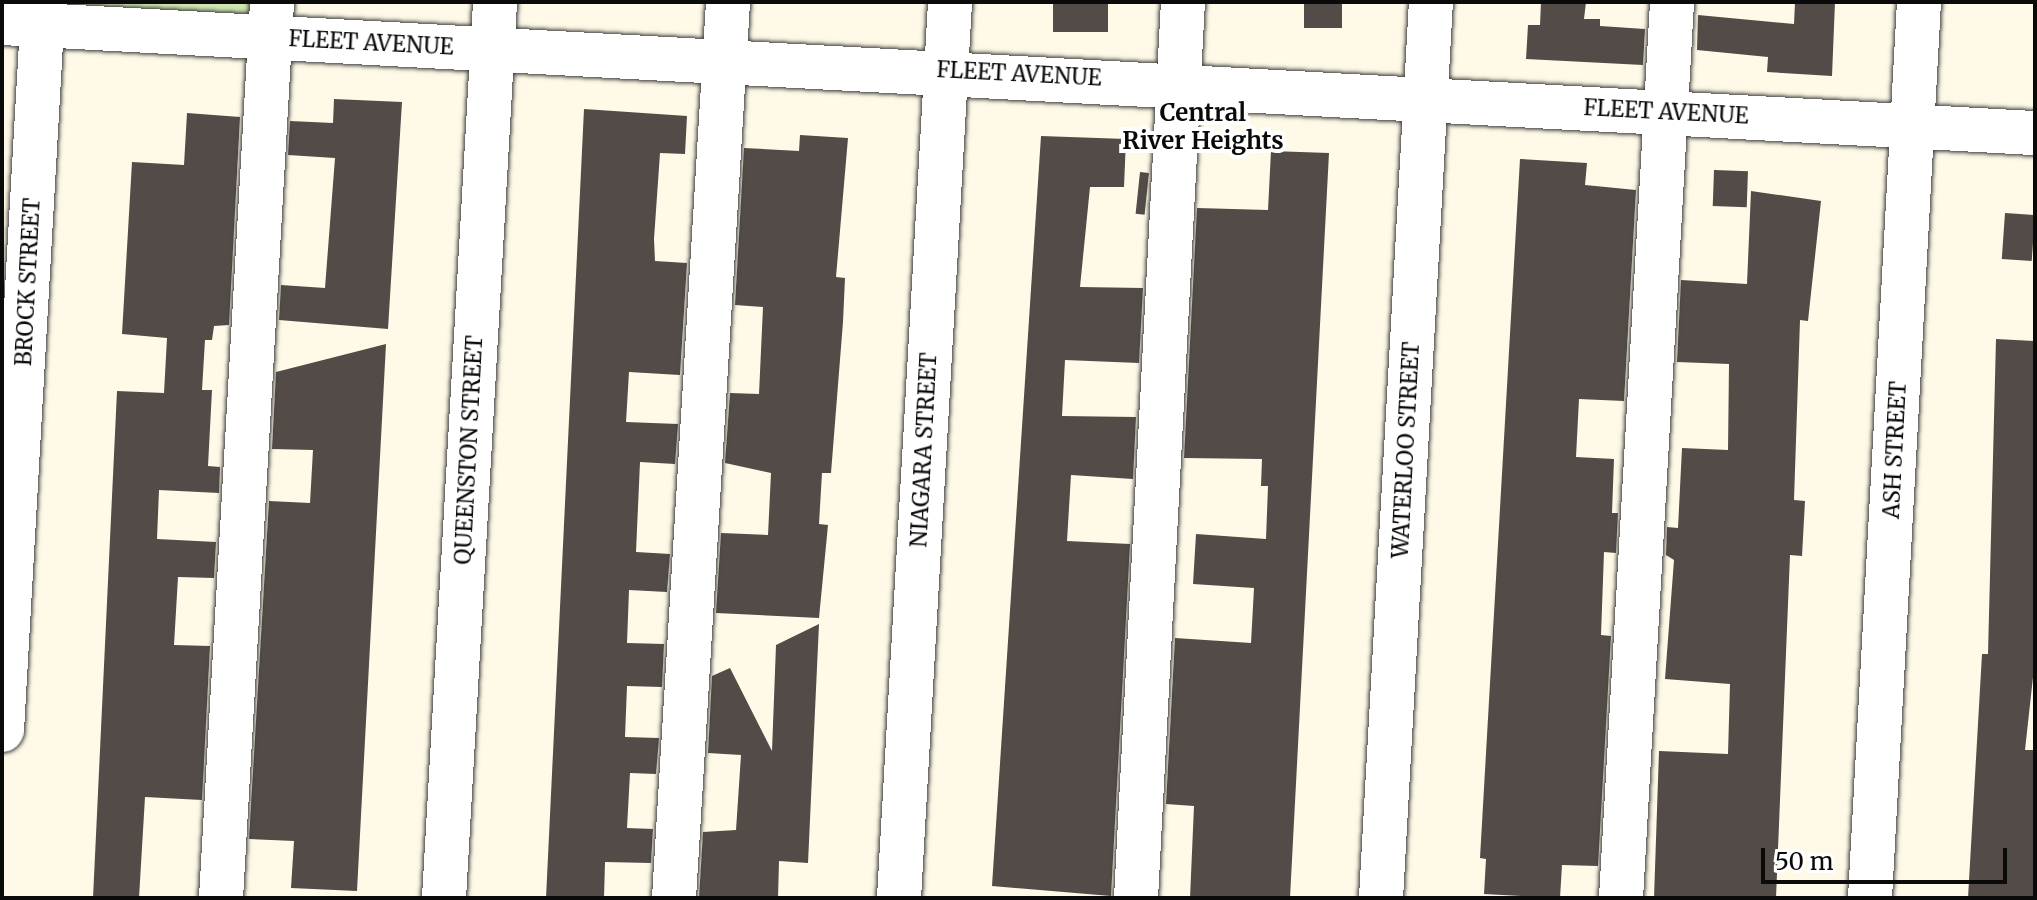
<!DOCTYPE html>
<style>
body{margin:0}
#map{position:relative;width:2037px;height:900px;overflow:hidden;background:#fff9e7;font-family:Merriweather,serif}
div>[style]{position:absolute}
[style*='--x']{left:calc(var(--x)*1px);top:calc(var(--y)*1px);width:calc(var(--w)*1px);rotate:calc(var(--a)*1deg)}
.green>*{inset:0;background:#d0e7b2}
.building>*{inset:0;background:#524b47;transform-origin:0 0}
.roads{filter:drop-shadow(0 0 2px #3d3d3d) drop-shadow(0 0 2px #3d3d3d)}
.minor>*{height:44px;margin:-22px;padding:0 22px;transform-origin:22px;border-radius:22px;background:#fff}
span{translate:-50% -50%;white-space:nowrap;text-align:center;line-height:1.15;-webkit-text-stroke:8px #fff;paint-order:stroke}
.street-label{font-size:22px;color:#0a0a0a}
.neighbourhood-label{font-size:24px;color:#0a0a0a;font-weight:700}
.frame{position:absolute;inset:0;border:4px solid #0a0a0a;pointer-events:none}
.scale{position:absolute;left:1761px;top:848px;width:246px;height:36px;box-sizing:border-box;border:4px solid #0a0a0a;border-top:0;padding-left:10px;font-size:24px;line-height:28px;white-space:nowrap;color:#0a0a0a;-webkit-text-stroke:6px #fff;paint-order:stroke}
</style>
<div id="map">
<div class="green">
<div style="clip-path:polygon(2px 2px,272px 2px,270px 38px)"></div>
</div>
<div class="building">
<div style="left:1053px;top:2px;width:55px;height:30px"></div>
<div style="left:1304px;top:2px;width:38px;height:26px"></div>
<div style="clip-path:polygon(1541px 2px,1586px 2px,1584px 19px,1600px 19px,1600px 26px,1645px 29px,1643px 65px,1526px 59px,1528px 25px,1540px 25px)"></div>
<div style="clip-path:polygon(1795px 2px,1835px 2px,1832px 76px,1767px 72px,1768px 57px,1697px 50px,1698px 15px,1794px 24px)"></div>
<div style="clip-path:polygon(334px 99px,402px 102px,388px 329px,279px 320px,281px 285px,325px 288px,335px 158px,288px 155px,290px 121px,333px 123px)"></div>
<div style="clip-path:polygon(584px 109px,687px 116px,685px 154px,660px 153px,654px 239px,655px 261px,687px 263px,680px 375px,629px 372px,626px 422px,678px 424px,675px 464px,640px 462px,636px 552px,670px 554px,667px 592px,629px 590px,627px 643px,664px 644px,662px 687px,627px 686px,625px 737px,659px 738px,656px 774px,630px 773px,627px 828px,653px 829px,651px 863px,605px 862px,604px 898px,546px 898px)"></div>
<div style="clip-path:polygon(187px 113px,240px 117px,229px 325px,214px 326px,212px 340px,205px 340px,202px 390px,212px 390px,208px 466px,220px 467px,219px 493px,159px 490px,157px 539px,216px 542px,214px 578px,178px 577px,174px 645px,210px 646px,202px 800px,145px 797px,139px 898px,93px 898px,117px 391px,164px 393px,167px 338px,122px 334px,132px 162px,184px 165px)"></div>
<div style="clip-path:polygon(800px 135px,848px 138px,836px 277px,845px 278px,843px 322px,831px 473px,822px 473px,819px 524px,828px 525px,819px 618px,716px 613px,721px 533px,768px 535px,771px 473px,725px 463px,730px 393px,759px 394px,763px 307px,735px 305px,744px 148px,799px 151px)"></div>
<div style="clip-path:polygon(1041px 136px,1126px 139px,1124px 187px,1090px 187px,1080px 287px,1143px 288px,1139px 363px,1065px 360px,1062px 416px,1136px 417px,1133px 479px,1071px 475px,1067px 541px,1130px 544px,1111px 896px,992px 886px)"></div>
<div style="clip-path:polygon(1271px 151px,1329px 153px,1290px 898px,1190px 898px,1194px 806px,1166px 804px,1175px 638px,1251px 643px,1254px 588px,1193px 584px,1196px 534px,1266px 539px,1268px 486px,1261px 486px,1262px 459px,1184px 458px,1197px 208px,1268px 210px)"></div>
<div style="clip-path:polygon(1520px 159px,1587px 163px,1585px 185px,1636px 190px,1624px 401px,1579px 399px,1576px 457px,1614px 459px,1612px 513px,1618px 513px,1616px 553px,1604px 552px,1601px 635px,1611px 636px,1598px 866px,1562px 865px,1560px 898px,1484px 894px,1486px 859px,1480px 858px)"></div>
<div style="left:1714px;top:170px;width:34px;height:36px;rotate:2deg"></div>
<div style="left:1140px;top:172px;width:9px;height:42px;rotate:6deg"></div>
<div style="clip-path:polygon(1751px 191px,1821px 201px,1808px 321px,1800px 320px,1794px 500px,1805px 501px,1802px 556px,1790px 555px,1776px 898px,1654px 898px,1659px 751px,1728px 754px,1730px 684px,1665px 679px,1674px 560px,1666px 555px,1667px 527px,1678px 528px,1682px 448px,1728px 450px,1729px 364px,1677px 362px,1681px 280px,1747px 284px)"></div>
<div style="left:2005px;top:213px;width:30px;height:46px;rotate:4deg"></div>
<div style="clip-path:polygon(1996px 339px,2035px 341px,2035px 659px,2025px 750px,2035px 750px,2034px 898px,1968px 898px,1982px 654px,1988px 654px)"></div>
<div style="clip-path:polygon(386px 344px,357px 891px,291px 888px,294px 841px,249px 839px,269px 501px,310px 503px,313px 450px,272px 449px,276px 372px)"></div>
<div style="clip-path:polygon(819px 624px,808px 863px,779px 861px,778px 898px,699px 898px,703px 832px,736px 830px,741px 755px,708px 753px,712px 676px,730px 668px,772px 751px,776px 645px)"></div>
</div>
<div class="roads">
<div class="minor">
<div style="--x:2;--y:23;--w:2036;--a:3.1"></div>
<div style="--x:2;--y:730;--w:705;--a:-86.75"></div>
<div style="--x:221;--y:898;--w:897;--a:-86.74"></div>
<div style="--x:444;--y:898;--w:897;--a:-86.74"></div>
<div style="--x:674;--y:898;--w:898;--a:-86.55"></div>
<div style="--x:899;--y:898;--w:897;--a:-86.74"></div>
<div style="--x:1136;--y:898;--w:897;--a:-87"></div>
<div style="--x:1381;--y:898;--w:897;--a:-86.81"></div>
<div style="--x:1621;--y:898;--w:897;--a:-86.74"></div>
<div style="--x:1870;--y:898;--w:897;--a:-86.87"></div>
</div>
</div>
<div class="street-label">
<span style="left:371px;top:43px;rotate:3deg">FLEET AVENUE</span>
<span style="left:1019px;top:74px;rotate:3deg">FLEET AVENUE</span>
<span style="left:1666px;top:112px;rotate:3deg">FLEET AVENUE</span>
<span style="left:28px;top:282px;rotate:-87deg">BROCK STREET</span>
<span style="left:469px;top:450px;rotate:-87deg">QUEENSTON STREET</span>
<span style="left:924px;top:450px;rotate:-87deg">NIAGARA STREET</span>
<span style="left:1406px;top:450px;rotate:-87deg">WATERLOO STREET</span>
<span style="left:1895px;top:450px;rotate:-87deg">ASH STREET</span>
</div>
<div class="neighbourhood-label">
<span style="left:1203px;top:127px">Central<br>River Heights</span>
</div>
<div class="frame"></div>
<div class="scale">50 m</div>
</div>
